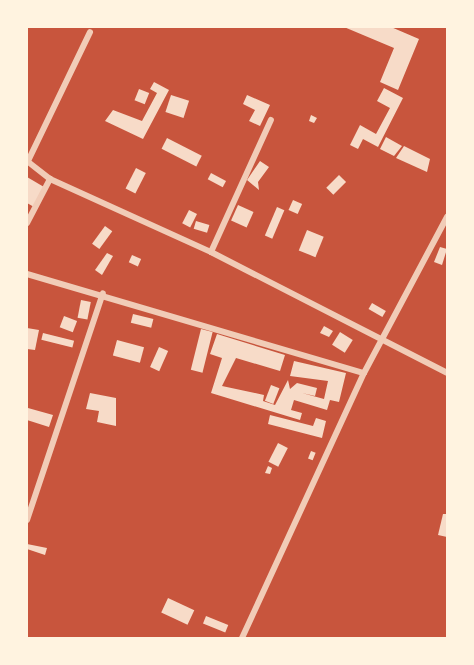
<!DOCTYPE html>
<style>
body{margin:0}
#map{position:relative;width:474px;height:665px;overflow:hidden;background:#c8553d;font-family:"Sofia Sans Condensed",sans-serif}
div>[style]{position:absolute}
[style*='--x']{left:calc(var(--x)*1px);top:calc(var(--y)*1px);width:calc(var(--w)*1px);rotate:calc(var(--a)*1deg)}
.building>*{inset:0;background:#f7dbc8;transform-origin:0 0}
.minor>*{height:6px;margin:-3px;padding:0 3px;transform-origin:3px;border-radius:3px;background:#f1ccb7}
span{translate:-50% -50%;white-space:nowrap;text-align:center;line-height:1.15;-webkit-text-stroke:5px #fff3e0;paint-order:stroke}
.frame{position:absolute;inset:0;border:28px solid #fff3e0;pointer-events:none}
</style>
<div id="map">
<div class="building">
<div style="clip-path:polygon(344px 27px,391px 27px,419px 39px,398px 90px,380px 82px,394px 48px)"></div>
<div style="clip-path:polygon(154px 82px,169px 90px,143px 139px,105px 121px,113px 110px,142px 121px,157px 93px,150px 89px)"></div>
<div style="clip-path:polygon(384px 88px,403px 98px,378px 147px,363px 139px,358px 149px,350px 145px,360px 125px,376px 134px,390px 108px,377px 101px)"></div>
<div style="left:139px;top:89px;width:11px;height:12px;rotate:22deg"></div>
<div style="left:171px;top:95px;width:19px;height:18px;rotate:18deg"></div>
<div style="clip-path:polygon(247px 95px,270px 105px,260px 126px,249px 121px,255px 110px,243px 104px)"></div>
<div style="clip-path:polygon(311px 115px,317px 118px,314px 123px,309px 121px)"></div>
<div style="clip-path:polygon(386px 137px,402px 146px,394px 156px,380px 149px)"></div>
<div style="left:167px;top:138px;width:39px;height:12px;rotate:27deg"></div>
<div style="clip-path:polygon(404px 146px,430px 159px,427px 172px,396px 158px)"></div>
<div style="clip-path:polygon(260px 161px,269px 167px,258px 182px,259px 190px,247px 180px)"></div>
<div style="left:136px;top:168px;width:11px;height:23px;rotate:27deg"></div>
<div style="left:211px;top:173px;width:17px;height:7px;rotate:28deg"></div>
<div style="left:339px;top:175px;width:10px;height:18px;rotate:45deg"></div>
<div style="clip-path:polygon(27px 177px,44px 187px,34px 207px,27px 203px)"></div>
<div style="left:293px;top:200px;width:10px;height:11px;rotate:24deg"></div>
<div style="left:238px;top:205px;width:17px;height:17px;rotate:24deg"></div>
<div style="left:277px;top:207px;width:8px;height:31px;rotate:23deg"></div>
<div style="left:189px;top:210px;width:9px;height:15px;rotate:27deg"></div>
<div style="left:196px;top:221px;width:14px;height:8px;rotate:17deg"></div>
<div style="left:105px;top:226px;width:9px;height:22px;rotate:36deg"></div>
<div style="left:307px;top:230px;width:18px;height:22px;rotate:22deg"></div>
<div style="clip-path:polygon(440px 247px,447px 249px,442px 265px,434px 262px)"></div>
<div style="clip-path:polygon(107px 253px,113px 256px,102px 275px,95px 270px)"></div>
<div style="left:132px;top:255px;width:10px;height:8px;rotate:24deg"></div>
<div style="left:81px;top:300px;width:10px;height:18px;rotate:11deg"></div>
<div style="left:372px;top:303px;width:16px;height:7px;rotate:30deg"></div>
<div style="left:133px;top:314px;width:21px;height:9px;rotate:14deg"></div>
<div style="left:64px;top:316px;width:14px;height:12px;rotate:21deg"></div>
<div style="clip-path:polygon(324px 326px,333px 331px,329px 337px,320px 333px)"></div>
<div style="clip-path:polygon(27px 328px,39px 330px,35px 350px,27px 349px)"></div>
<div style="left:201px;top:329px;width:12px;height:42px;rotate:14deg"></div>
<div style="left:340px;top:332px;width:15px;height:15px;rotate:32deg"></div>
<div style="left:43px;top:333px;width:32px;height:7px;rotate:14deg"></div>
<div style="clip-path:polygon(217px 334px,285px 355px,280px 371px,236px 358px,222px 386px,264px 395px,263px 401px,275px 405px,288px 380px,290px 389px,297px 383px,317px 388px,315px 396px,302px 393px,324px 399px,328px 381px,290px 376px,294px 361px,346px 373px,339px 402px,330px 400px,327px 410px,294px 400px,291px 410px,302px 413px,300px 420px,211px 393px,222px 358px,210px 354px)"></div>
<div style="left:117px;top:340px;width:28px;height:16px;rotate:15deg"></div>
<div style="left:159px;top:347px;width:10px;height:22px;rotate:24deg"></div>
<div style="left:271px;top:385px;width:9px;height:17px;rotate:21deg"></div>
<div style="clip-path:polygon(90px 393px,116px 398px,116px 426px,97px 422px,99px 411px,86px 409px)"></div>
<div style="clip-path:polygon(28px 408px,53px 415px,49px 427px,27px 420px)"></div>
<div style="clip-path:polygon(270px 415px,313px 426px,316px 418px,326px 421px,322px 438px,268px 424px)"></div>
<div style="left:278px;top:443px;width:11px;height:21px;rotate:27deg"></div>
<div style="left:311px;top:451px;width:5px;height:8px;rotate:22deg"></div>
<div style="clip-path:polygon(268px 466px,272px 468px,270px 474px,265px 473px)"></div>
<div style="clip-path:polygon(443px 514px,447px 514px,447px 537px,438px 535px)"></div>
<div style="clip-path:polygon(27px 544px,47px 548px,45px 555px,27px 549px)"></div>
<div style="left:168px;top:598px;width:29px;height:16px;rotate:25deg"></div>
<div style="left:206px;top:616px;width:24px;height:8px;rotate:22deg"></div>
</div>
<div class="minor">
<div style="--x:27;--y:161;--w:29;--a:38"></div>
<div style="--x:50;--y:179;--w:177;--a:24.4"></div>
<div style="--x:211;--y:252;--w:265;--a:27.1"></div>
<div style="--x:28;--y:161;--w:143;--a:-64.3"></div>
<div style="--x:27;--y:223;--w:50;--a:-62.4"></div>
<div style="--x:211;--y:252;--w:145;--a:-65.6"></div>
<div style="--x:27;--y:274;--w:351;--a:16.4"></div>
<div style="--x:27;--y:520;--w:239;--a:-71.5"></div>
<div style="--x:242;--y:638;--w:292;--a:-65.3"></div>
<div style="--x:364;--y:373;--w:177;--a:-62"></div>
</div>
<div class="frame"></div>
</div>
